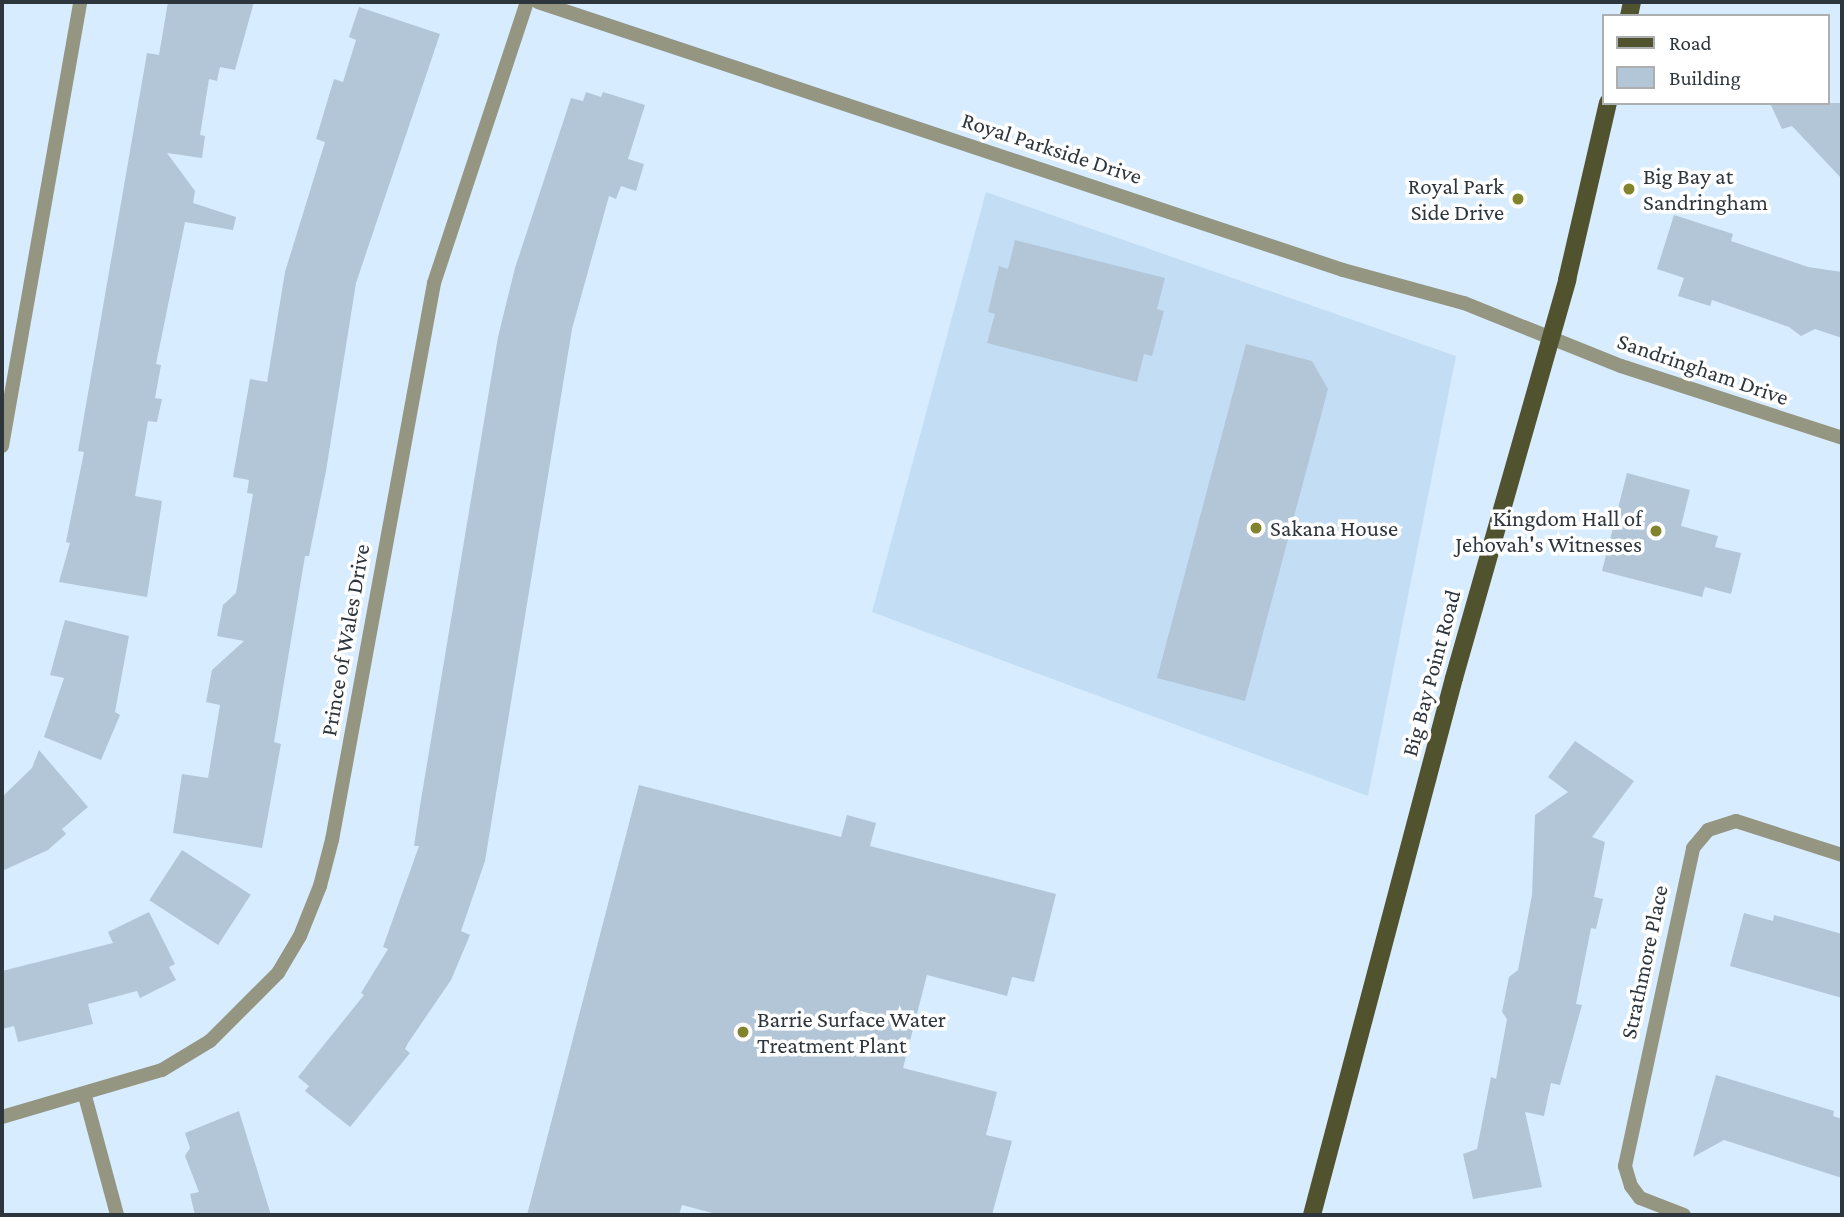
<!DOCTYPE html>
<style>
body{margin:0}
#map{position:relative;width:1844px;height:1217px;overflow:hidden;background:#d7ecff;font-family:"Crimson Pro",serif}
div>[style]{position:absolute}
[style*='--x']{left:calc(var(--x)*1px);top:calc(var(--y)*1px);width:calc(var(--w)*1px);rotate:calc(var(--a)*1deg)}
.built>*{inset:0;background:#c3def4}
.building>*{inset:0;background:#b2c6d8;transform-origin:0 0}
.street>*{height:14px;margin:-7px;padding:0 7px;transform-origin:7px;border-radius:7px;background:#959682}
.primary>*{height:18px;margin:-9px;padding:0 9px;transform-origin:9px;border-radius:9px;background:#51522e}
.dots>*{width:19px;height:19px;translate:-50% -50%;box-sizing:border-box;border:4px solid #fff;border-radius:50%}
span{translate:-50% -50%;white-space:nowrap;text-align:center;line-height:1.15;-webkit-text-stroke:7px #fff;paint-order:stroke}
.street-label{font-size:23px;color:#2e363d}
.poi-label{font-size:23px;color:#2e363d}
.left{translate:0 -50%;text-align:left}
.right{translate:-100% -50%;text-align:right}
.frame{position:absolute;inset:0;border:4px solid #2e363d;pointer-events:none}
.legend{position:absolute;left:1602px;top:14px;width:228px;height:91px;box-sizing:border-box;background:#fff;border:2px solid #abafb1;margin:0;padding:9px 12px;list-style:none;font-size:21px;color:#2e363d}
.legend li{display:flex;align-items:center;gap:14px;height:35px}
.legend b{width:35px;border:2px solid #abafb1}
</style>
<div id="map">
<div class="built">
<div style="clip-path:polygon(986px 192px,1456px 356px,1368px 796px,872px 612px)"></div>
</div>
<div class="building">
<div style="clip-path:polygon(168px 2px,254px 2px,235px 70px,220px 67px,217px 81px,209px 79px,200px 135px,205px 136px,202px 158px,167px 153px,195px 191px,193px 203px,236px 217px,233px 230px,185px 222px,156px 364px,161px 365px,155px 398px,162px 399px,157px 422px,148px 421px,135px 496px,162px 501px,147px 597px,59px 582px,70px 543px,66px 542px,84px 452px,78px 451px,147px 53px,159px 55px)"></div>
<div style="clip-path:polygon(359px 7px,440px 34px,356px 283px,326px 471px,309px 556px,305px 556px,274px 742px,281px 744px,262px 848px,173px 833px,182px 774px,208px 778px,220px 705px,206px 702px,212px 670px,244px 641px,217px 636px,223px 605px,236px 593px,253px 494px,247px 493px,249px 480px,233px 477px,250px 379px,267px 382px,285px 272px,325px 142px,316px 139px,334px 79px,343px 82px,356px 40px,349px 37px)"></div>
<div style="clip-path:polygon(586px 92px,601px 97px,603px 92px,645px 105px,628px 159px,644px 164px,636px 191px,621px 186px,616px 199px,609px 196px,572px 329px,485px 861px,461px 931px,470px 935px,451px 980px,408px 1043px,405px 1049px,410px 1053px,350px 1127px,305px 1091px,309px 1086px,298px 1077px,364px 995px,361px 993px,388px 949px,383px 947px,419px 846px,414px 846px,420px 806px,498px 337px,515px 268px,571px 98px,583px 101px)"></div>
<div style="clip-path:polygon(1770px 103px,1842px 103px,1842px 179px,1792px 126px,1782px 129px)"></div>
<div style="clip-path:polygon(1674px 215px,1733px 234px,1731px 241px,1808px 267px,1842px 272px,1842px 338px,1815px 329px,1801px 336px,1789px 327px,1712px 300px,1710px 306px,1678px 296px,1684px 278px,1657px 269px)"></div>
<div style="clip-path:polygon(1015px 240px,1165px 278px,1157px 309px,1164px 311px,1152px 356px,1144px 354px,1137px 382px,987px 343px,995px 314px,988px 312px,999px 266px,1008px 269px)"></div>
<div style="clip-path:polygon(1246px 344px,1312px 361px,1328px 389px,1245px 701px,1157px 678px)"></div>
<div style="clip-path:polygon(1627px 473px,1690px 490px,1681px 526px,1718px 536px,1715px 547px,1741px 553px,1731px 594px,1705px 587px,1702px 597px,1602px 571px)"></div>
<div style="clip-path:polygon(65px 620px,129px 636px,115px 712px,120px 715px,101px 760px,44px 737px,64px 678px,50px 675px)"></div>
<div style="clip-path:polygon(1575px 741px,1634px 781px,1592px 837px,1605px 842px,1594px 897px,1603px 899px,1596px 929px,1591px 928px,1576px 1004px,1582px 1005px,1560px 1085px,1551px 1083px,1544px 1116px,1525px 1112px,1542px 1187px,1473px 1199px,1463px 1154px,1477px 1149px,1491px 1077px,1496px 1079px,1507px 1019px,1502px 1012px,1509px 977px,1518px 970px,1532px 895px,1535px 815px,1568px 792px,1548px 777px)"></div>
<div style="clip-path:polygon(39px 750px,88px 807px,62px 829px,66px 834px,48px 850px,2px 871px,2px 797px,32px 768px)"></div>
<div style="clip-path:polygon(639px 785px,841px 837px,847px 815px,876px 823px,870px 846px,1056px 894px,1034px 982px,1012px 977px,1007px 996px,927px 975px,903px 1068px,997px 1092px,986px 1135px,1012px 1141px,992px 1215px,720px 1215px,682px 1205px,679px 1215px,527px 1215px)"></div>
<div style="left:182px;top:850px;width:82px;height:60px;rotate:33deg"></div>
<div style="clip-path:polygon(149px 912px,175px 964px,169px 967px,176px 980px,140px 998px,137px 991px,88px 1004px,93px 1024px,18px 1042px,14px 1026px,2px 1029px,2px 971px,113px 943px,108px 932px)"></div>
<div style="clip-path:polygon(1744px 913px,1773px 921px,1774px 915px,1842px 934px,1842px 998px,1730px 966px)"></div>
<div style="clip-path:polygon(1716px 1075px,1834px 1111px,1833px 1116px,1842px 1119px,1842px 1178px,1724px 1140px,1693px 1157px)"></div>
<div style="clip-path:polygon(239px 1111px,271px 1215px,195px 1215px,190px 1194px,199px 1192px,185px 1156px,190px 1148px,185px 1133px)"></div>
</div>
<div class="street">
<div style="--x:538;--y:2;--w:848;--a:18.41"></div>
<div style="--x:1343;--y:270;--w:125;--a:15.3"></div>
<div style="--x:1464;--y:303;--w:169;--a:21.9"></div>
<div style="--x:1621;--y:366;--w:232;--a:18"></div>
<div style="--x:2;--y:446;--w:451;--a:-80"></div>
<div style="--x:85;--y:1096;--w:123;--a:74.9"></div>
<div style="--x:2;--y:1117;--w:167;--a:-16.4"></div>
<div style="--x:162;--y:1070;--w:56;--a:-31.1"></div>
<div style="--x:210;--y:1041;--w:96;--a:-45"></div>
<div style="--x:278;--y:973;--w:43;--a:-59.3"></div>
<div style="--x:300;--y:936;--w:54;--a:-68.2"></div>
<div style="--x:320;--y:886;--w:48;--a:-75.4"></div>
<div style="--x:332;--y:840;--w:566;--a:-79.62"></div>
<div style="--x:434;--y:283;--w:296;--a:-71.7"></div>
<div style="--x:1684;--y:1215;--w:47;--a:-158.9"></div>
<div style="--x:1640;--y:1198;--w:15;--a:-127"></div>
<div style="--x:1631;--y:1186;--w:21;--a:-107"></div>
<div style="--x:1625;--y:1166;--w:325;--a:-77.9"></div>
<div style="--x:1693;--y:848;--w:23;--a:-50"></div>
<div style="--x:1708;--y:830;--w:29;--a:-18"></div>
<div style="--x:1736;--y:821;--w:111;--a:17.8"></div>
</div>
<div class="primary">
<div style="--x:1629;--y:16;--w:14;--a:-78"></div>
<div style="--x:1312;--y:1215;--w:555;--a:-75.19"></div>
<div style="--x:1454;--y:678;--w:414;--a:-74.1"></div>
<div style="--x:1567;--y:280;--w:182;--a:-77"></div>
</div>
<div class="dots">
<div style="left:1629px;top:189px;background:#82832d"></div>
<div style="left:1518px;top:199px;background:#82832d"></div>
<div style="left:1256px;top:528px;background:#82832d"></div>
<div style="left:1656px;top:531px;background:#82832d"></div>
<div style="left:743px;top:1032px;background:#82832d"></div>
</div>
<div class="street-label">
<span style="left:1052px;top:148px;rotate:18deg">Royal Parkside Drive</span>
<span style="left:1703px;top:369px;rotate:19deg">Sandringham Drive</span>
<span style="left:345px;top:640px;rotate:-80deg">Prince of Wales Drive</span>
<span style="left:1431px;top:673px;rotate:-75deg">Big Bay Point Road</span>
<span style="left:1644px;top:962px;rotate:-78deg">Strathmore Place</span>
</div>
<div class="poi-label">
<span class="left" style="left:1643px;top:189px">Big Bay at<br>Sandringham</span>
<span class="right" style="left:1504px;top:199px">Royal Park<br>Side Drive</span>
<span class="right" style="left:1642px;top:531px">Kingdom Hall of<br>Jehovah's Witnesses</span>
<span class="left" style="left:1270px;top:528px">Sakana House</span>
<span class="left" style="left:757px;top:1032px">Barrie Surface Water<br>Treatment Plant</span>
</div>
<div class="frame"></div>
<ul class="legend">
<li><b style="height:9px;background:#51522e"></b>Road</li>
<li><b style="height:19px;background:#b2c6d8"></b>Building</li>
</ul>
</div>
